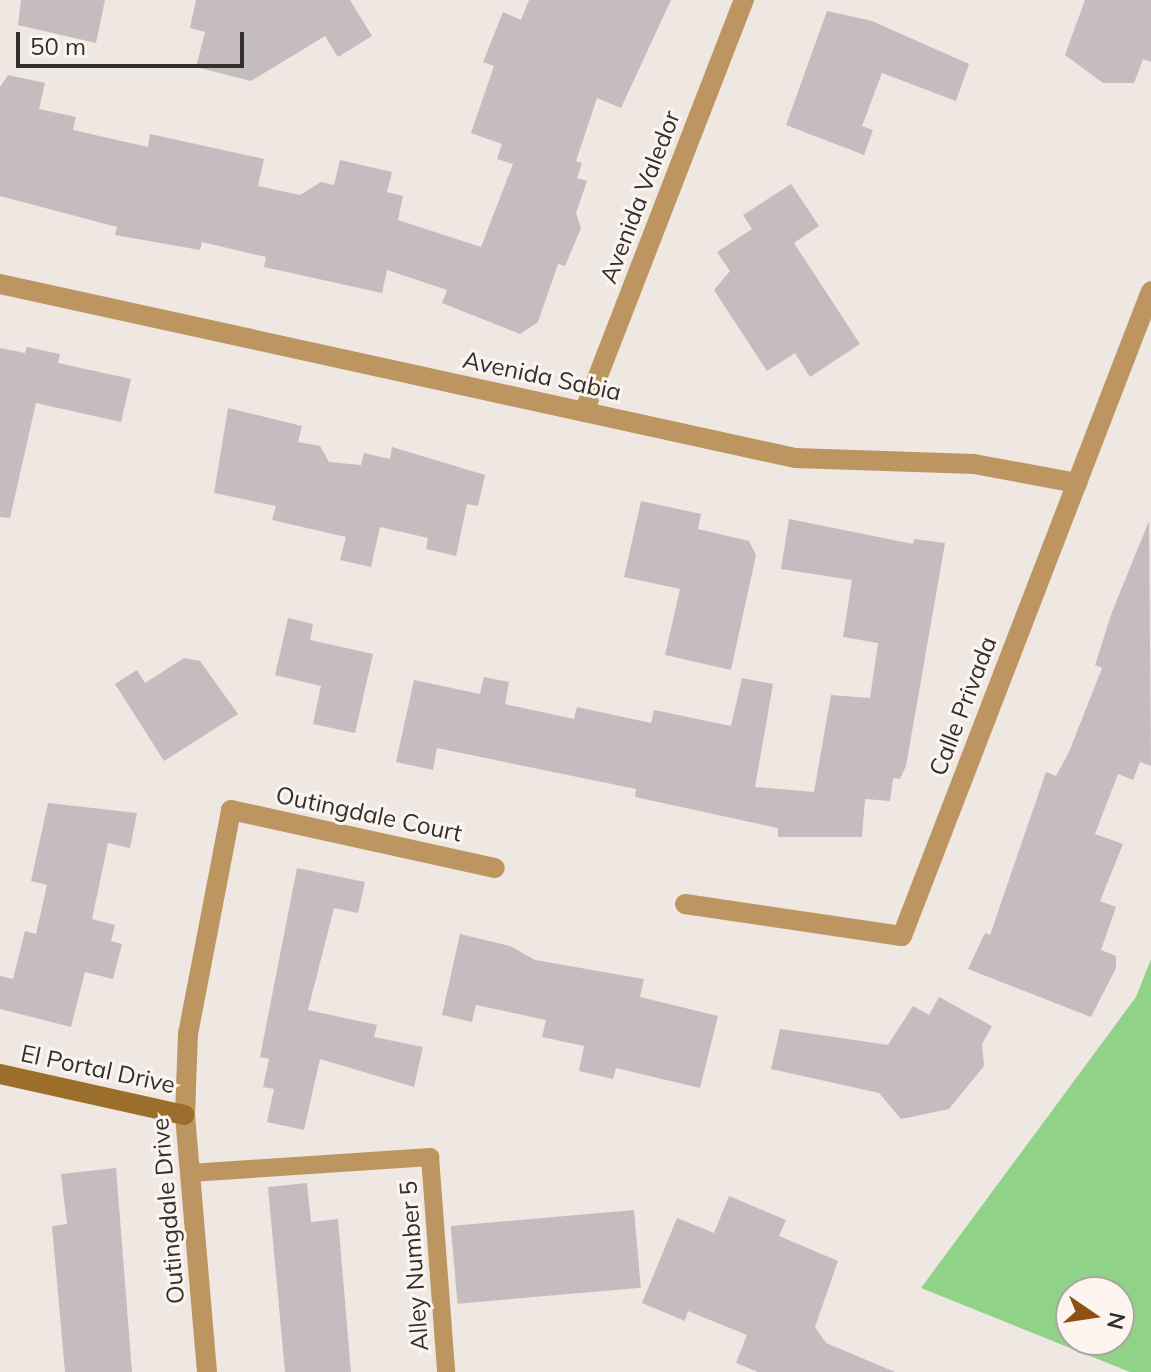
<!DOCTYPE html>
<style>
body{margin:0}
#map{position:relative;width:1151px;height:1372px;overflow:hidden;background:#efe7e2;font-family:Mulish,sans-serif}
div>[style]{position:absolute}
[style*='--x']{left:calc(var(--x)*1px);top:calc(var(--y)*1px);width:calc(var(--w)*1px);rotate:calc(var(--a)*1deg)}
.green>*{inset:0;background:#8fd288}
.building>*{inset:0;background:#c5bcbf;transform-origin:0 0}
.lane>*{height:18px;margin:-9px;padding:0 9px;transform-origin:9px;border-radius:9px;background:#bc9561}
.street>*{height:20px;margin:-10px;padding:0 10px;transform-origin:10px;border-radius:10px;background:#bc9561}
.secondary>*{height:20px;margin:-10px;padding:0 10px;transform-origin:10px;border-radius:10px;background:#9b6e2b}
span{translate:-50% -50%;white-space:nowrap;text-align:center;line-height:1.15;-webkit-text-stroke:6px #fcf4ef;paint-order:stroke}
.street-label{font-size:24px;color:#322f2d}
.north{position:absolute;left:1055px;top:1276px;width:80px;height:80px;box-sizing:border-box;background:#fcf4ef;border:2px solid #aba5a1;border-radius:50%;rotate:103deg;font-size:22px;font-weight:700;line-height:32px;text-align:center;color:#322f2d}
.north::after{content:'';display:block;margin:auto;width:28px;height:36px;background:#8e5013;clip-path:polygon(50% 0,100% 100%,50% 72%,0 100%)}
.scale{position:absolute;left:16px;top:32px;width:228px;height:36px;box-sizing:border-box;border:4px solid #322f2d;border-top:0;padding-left:10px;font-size:24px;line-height:28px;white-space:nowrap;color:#322f2d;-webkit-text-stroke:6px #fcf4ef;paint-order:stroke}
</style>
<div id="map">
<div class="green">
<div style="clip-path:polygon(evenodd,1151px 959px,1151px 1372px,1130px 1372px,921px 1288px,1136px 997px,1151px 959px,1071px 1292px,1119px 1292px,1119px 1340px,1071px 1340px,1071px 1292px)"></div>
</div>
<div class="building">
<div style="clip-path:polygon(21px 0,105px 0,96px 43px,18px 25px)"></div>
<div style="clip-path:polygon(196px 0,350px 0,372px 36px,338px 57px,325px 36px,251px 81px,196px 67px,205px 32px,190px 28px)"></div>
<div style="clip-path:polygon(529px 0,671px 0,621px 108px,597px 98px,576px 161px,582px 163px,577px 178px,587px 181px,576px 213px,581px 228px,565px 266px,558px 264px,538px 322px,520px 334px,442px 303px,447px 290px,387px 270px,382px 293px,264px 267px,266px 257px,202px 242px,200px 250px,115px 235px,117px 227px,0 196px,0 87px,8px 75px,45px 83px,39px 109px,76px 117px,73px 130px,148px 147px,150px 134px,264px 159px,258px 186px,300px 195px,321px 182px,334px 185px,340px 160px,392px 172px,387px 192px,403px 196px,398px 220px,481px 247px,513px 164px,497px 159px,502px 144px,471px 133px,494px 66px,483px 62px,503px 12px,521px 20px)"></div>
<div style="clip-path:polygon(1085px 0,1151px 0,1151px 62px,1143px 59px,1134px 83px,1103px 83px,1065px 55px)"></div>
<div style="clip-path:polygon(827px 11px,872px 21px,969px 64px,956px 101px,882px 73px,862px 126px,873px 130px,864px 155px,786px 125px)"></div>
<div style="clip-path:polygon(791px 184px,819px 226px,794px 243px,860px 344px,810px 377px,795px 353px,767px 371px,714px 290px,730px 271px,717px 252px,752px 229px,743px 215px)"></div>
<div style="clip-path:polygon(27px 347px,60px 354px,58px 363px,131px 379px,121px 422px,36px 403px,10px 518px,0 517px,0 348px,25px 353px)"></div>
<div style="clip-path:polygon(228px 408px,302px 426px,298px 442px,320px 446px,329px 462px,361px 465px,364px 453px,390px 459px,392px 447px,485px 475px,478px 506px,467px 504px,456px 556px,426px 549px,428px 538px,380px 527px,371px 567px,340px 560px,346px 537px,272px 520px,276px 506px,214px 493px)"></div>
<div style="clip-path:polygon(641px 501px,701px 514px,698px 529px,749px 541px,756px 555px,731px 670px,665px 655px,680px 589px,624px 577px)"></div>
<div style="clip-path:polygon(789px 519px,913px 544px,914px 539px,945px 543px,906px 766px,900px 779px,893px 778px,890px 801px,865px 799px,862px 837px,778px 837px,778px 828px,635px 797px,636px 789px,437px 748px,433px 770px,396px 762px,414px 680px,480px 694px,484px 677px,509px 682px,505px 704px,574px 719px,577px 707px,651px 723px,654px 710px,731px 726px,742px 678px,773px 684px,755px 787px,814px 792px,831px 695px,870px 698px,878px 643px,843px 637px,852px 580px,781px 569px)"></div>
<div style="clip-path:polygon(1149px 521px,1151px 766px,1140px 762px,1133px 780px,1118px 774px,1095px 834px,1123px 844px,1100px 901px,1116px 907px,1101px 950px,1116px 956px,1116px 968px,1091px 1017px,968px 969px,985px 933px,990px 935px,1046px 772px,1056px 776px,1069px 752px,1102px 668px,1095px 665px,1112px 612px)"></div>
<div style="clip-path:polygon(288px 618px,313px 624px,310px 640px,373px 654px,355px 733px,313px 724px,321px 686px,275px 675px)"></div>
<div style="clip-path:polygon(184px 658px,200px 661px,238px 714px,164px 761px,115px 684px,137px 670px,145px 683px)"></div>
<div style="clip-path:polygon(48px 803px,137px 813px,130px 848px,108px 843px,92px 919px,115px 925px,111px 941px,122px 944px,113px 979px,85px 972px,71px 1027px,0 1009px,0 976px,13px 979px,25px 931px,36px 934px,47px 885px,31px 881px)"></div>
<div style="clip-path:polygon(297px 868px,365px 882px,358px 913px,334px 908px,308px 1010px,377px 1025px,374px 1037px,423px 1047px,414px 1087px,320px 1059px,304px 1130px,267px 1122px,274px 1089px,263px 1087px,269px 1059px,260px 1057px)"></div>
<div style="clip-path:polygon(460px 934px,510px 946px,535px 960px,644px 979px,640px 997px,718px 1016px,700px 1088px,616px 1068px,613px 1079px,579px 1071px,584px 1046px,542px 1037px,546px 1020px,476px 1005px,472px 1022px,442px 1015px)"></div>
<div style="clip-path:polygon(939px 997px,992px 1026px,982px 1044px,984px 1066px,949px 1109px,901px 1119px,879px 1093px,771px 1069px,780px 1029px,888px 1045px,913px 1006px,929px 1015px)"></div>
<div style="clip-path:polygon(116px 1168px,132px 1372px,65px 1372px,52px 1226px,67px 1224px,61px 1174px)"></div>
<div style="clip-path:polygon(307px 1183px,311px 1222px,338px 1219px,351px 1372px,285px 1372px,268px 1187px)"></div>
<div style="clip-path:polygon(729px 1196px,786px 1220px,779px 1236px,838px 1261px,815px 1327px,826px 1343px,895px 1372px,758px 1372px,736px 1363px,747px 1335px,688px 1311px,685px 1321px,642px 1303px,677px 1218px,714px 1233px)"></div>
<div style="left:634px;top:1210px;width:78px;height:184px;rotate:85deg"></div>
</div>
<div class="lane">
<div style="--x:190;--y:1173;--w:241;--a:-3.8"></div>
<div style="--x:430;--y:1157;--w:216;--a:85.7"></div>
</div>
<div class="street">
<div style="--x:0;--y:284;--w:814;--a:12.35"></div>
<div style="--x:795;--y:458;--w:179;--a:1.9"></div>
<div style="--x:974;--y:464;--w:105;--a:10.5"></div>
<div style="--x:584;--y:412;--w:442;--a:-68.8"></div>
<div style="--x:685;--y:904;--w:219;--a:8.4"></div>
<div style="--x:902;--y:936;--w:691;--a:-68.89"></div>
<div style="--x:207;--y:1372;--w:258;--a:-94.9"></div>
<div style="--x:185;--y:1115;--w:81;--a:-87.9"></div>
<div style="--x:188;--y:1034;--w:228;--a:-79.1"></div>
<div style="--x:231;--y:810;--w:270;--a:12.4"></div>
</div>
<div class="secondary">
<div style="--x:0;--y:1074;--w:189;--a:12.5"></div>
</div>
<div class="street-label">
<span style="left:640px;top:197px;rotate:-69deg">Avenida Valedor</span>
<span style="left:542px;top:376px;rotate:12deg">Avenida Sabia</span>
<span style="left:963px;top:706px;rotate:-69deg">Calle Privada</span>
<span style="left:369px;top:814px;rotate:12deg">Outingdale Court</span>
<span style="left:98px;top:1069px;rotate:12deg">El Portal Drive</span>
<span style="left:168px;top:1211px;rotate:-95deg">Outingdale Drive</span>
<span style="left:414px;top:1266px;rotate:-94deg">Alley Number 5</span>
</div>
<div class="north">N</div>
<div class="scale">50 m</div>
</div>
